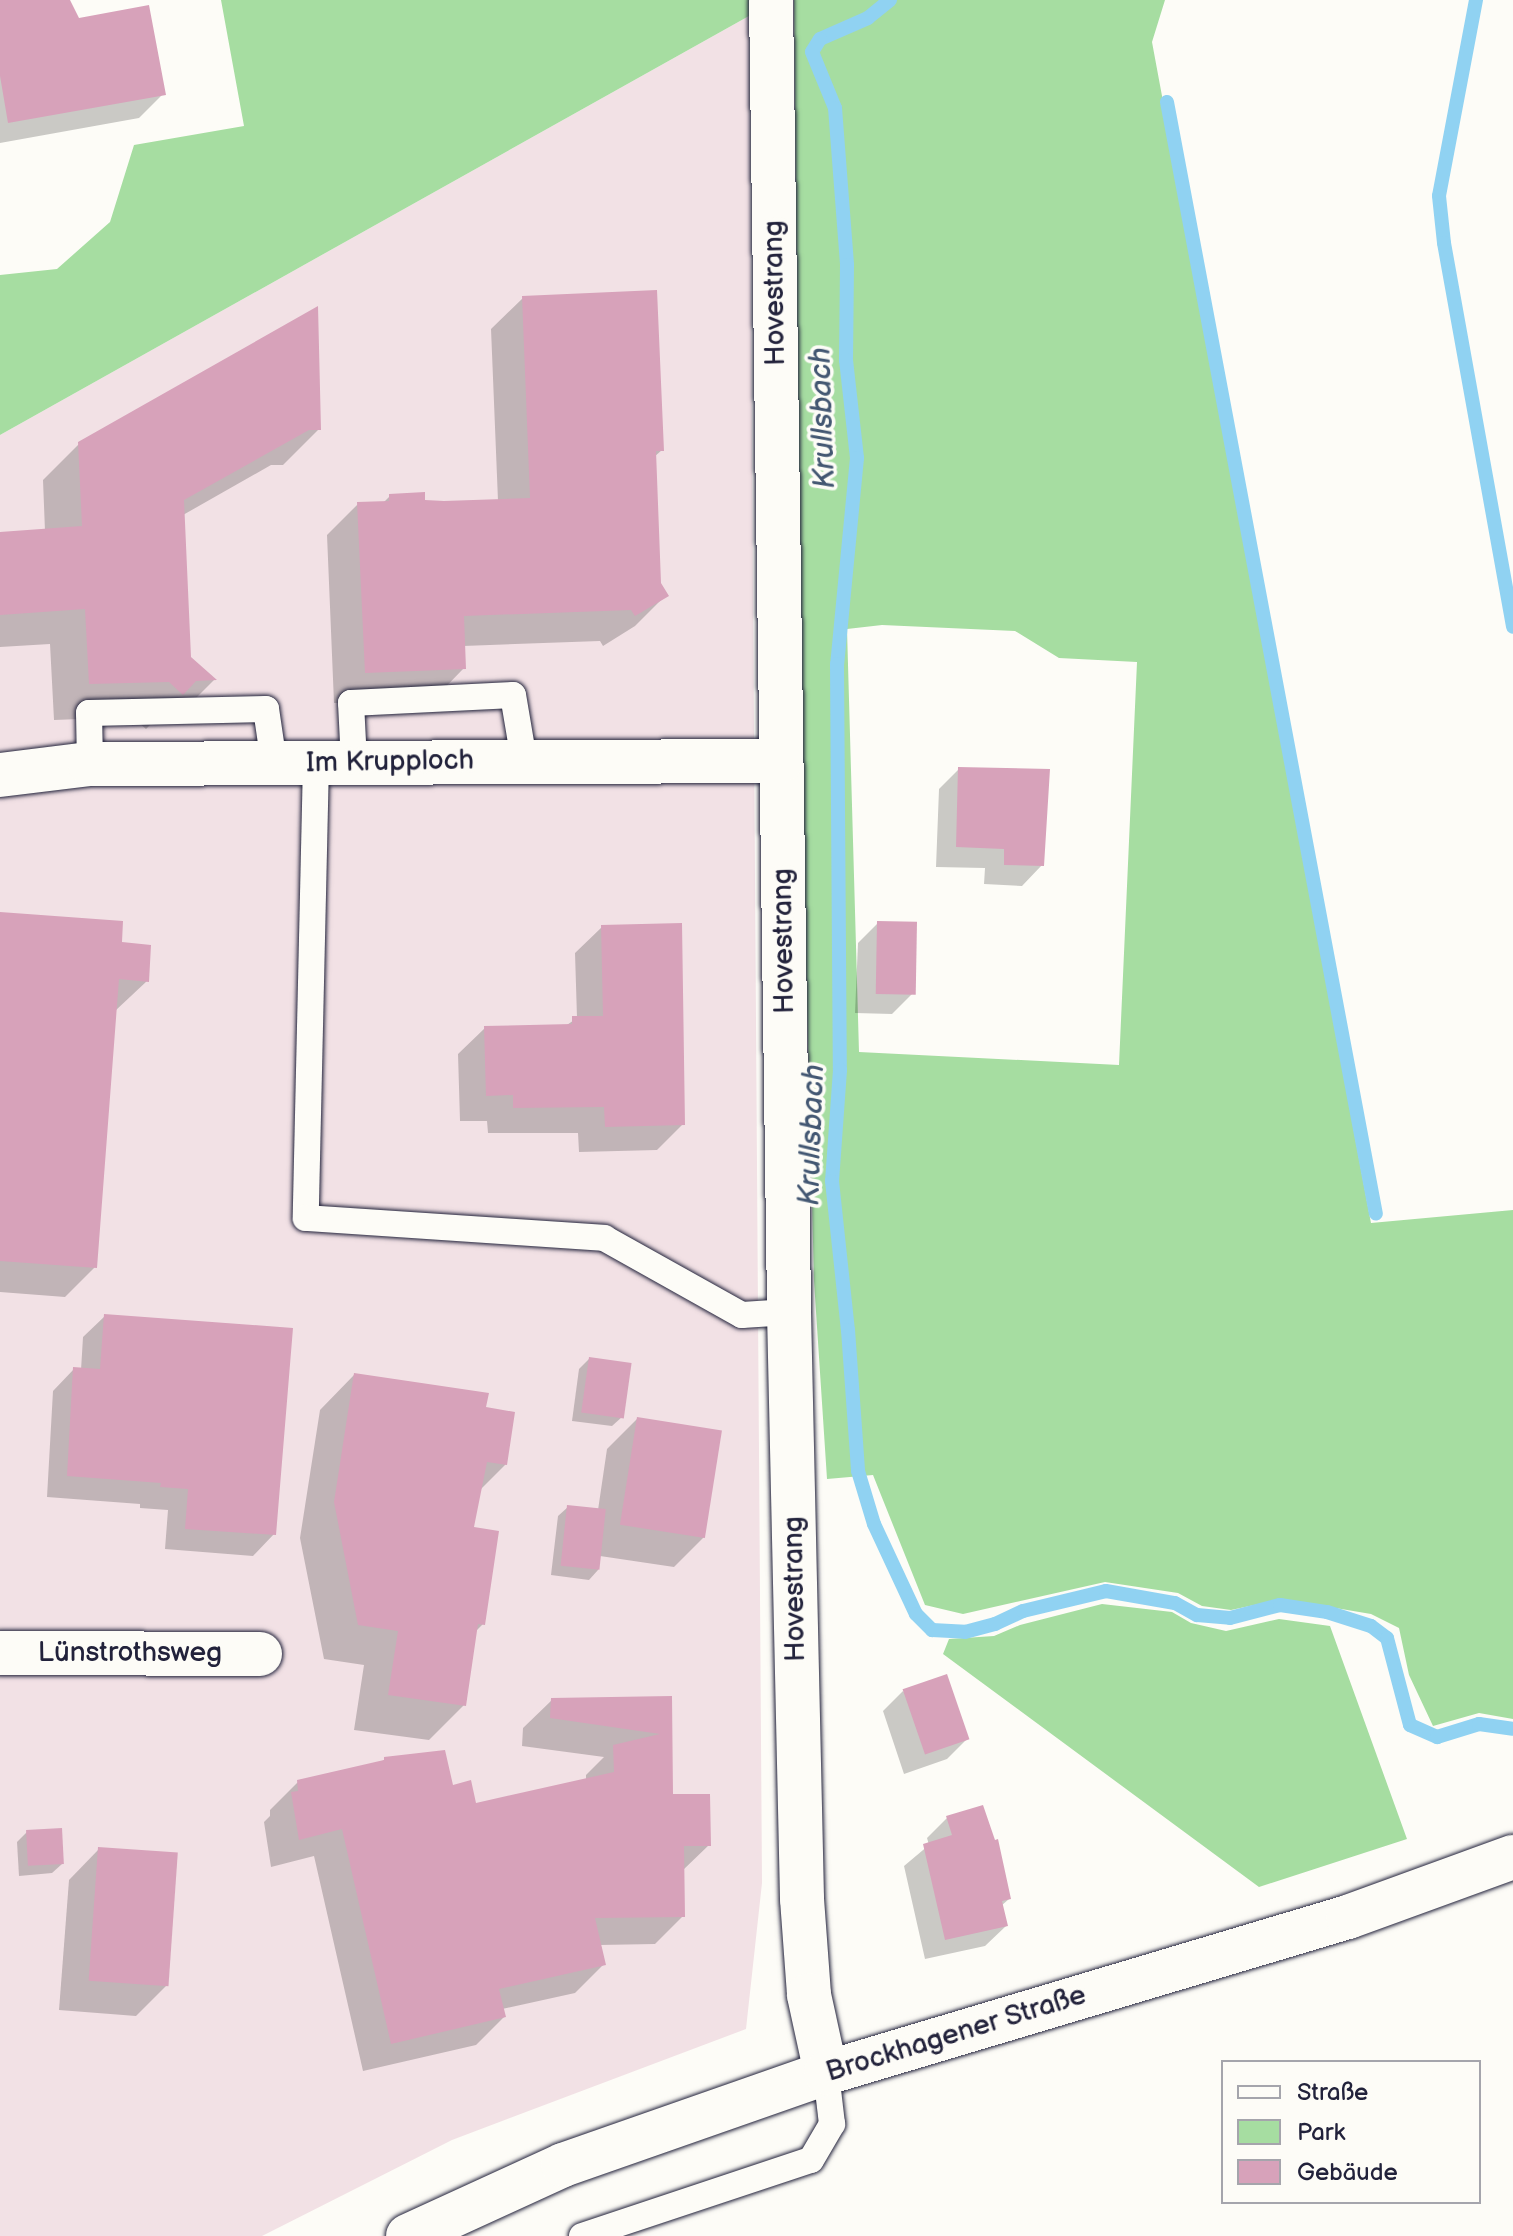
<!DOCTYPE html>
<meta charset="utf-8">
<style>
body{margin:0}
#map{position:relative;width:1513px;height:2236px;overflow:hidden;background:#fdfcf7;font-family:"Balsamiq Sans",sans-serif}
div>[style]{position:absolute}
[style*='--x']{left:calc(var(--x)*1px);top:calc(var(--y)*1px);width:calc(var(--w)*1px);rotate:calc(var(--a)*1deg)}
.built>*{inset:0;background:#f2e1e5}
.green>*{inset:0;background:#a6dda1}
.shadow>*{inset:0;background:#0003}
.stream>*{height:14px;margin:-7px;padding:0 7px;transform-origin:7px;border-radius:7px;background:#90d2f2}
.building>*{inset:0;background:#d7a2ba;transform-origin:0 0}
.roads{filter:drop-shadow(0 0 2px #22223b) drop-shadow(0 0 2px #22223b)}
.lane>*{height:26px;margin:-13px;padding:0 13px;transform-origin:13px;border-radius:13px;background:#fdfcf7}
.street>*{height:44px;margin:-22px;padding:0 22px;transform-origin:22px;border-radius:22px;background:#fdfcf7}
.secondary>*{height:44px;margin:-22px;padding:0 22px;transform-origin:22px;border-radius:22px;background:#fdfcf7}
span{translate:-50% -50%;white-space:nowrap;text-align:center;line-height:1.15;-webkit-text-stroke:7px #fdfcf7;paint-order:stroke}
.street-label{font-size:28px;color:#22223b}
.water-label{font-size:30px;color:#435772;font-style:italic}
.legend{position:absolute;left:1221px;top:2060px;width:260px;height:144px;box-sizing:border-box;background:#fdfcf7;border:2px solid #a5a5ac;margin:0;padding:10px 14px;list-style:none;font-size:24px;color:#22223b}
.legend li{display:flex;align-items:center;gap:16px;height:40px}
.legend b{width:40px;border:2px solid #a5a5ac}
</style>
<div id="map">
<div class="built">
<div style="clip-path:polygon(749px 16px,762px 1883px,746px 2029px,452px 2140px,262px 2236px,0 2236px,0 435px)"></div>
</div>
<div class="green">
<div style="clip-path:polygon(221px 0,749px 0,749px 16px,0 435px,0 275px,57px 269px,110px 222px,134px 145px,244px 126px)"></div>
<div style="clip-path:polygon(evenodd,794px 0,1165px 0,1152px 42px,1371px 1223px,1513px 1210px,1513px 1719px,1479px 1713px,1433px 1726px,1409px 1675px,1399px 1628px,1371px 1614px,1282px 1599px,1231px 1610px,1202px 1606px,1178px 1593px,1105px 1582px,963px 1614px,925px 1605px,873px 1475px,827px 1479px,814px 1281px,801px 766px,794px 0,882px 625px,1015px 631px,1059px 658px,1137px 662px,1119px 1065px,859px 1052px,847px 629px,882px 625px)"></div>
<div style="clip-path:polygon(1102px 1604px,1172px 1612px,1191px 1623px,1226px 1631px,1279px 1619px,1330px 1626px,1407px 1839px,1259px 1887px,943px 1654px,949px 1639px,994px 1636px,1020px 1625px)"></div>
</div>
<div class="shadow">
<div style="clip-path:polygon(0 0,68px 0,78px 20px,163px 94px,139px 118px,0 143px)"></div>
<div style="clip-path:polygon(523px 298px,662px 450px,654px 457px,659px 583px,666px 595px,635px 626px,603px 646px,600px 641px,463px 646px,464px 668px,433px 700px,334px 703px,327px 535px,358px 504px,382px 504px,390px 496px,424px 502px,498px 501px,491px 329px)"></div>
<div style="clip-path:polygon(319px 429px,283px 465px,271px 465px,183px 515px,189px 658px,214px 680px,179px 715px,159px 716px,146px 729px,132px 717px,54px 720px,50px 644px,0 647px,0 534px,45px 531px,43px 480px,80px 443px)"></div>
<div style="clip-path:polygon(959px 769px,1042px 865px,1022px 886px,984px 884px,985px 868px,936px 867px,939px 789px)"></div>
<div style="clip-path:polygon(0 914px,120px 944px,147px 981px,115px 1011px,95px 1267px,65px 1297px,0 1292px)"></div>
<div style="clip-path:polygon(878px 923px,912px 994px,892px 1014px,855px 1013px,858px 943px)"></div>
<div style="clip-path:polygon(602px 927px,683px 1124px,657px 1150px,579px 1152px,578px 1133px,488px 1133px,487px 1121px,460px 1121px,458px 1054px,485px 1028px,564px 1027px,577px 1018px,575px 953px)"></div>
<div style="clip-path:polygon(105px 1316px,274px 1534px,253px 1556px,165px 1549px,168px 1510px,140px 1508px,140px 1504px,47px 1497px,53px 1391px,74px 1369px,81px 1370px,83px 1337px)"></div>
<div style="clip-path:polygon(589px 1359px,622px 1417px,612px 1426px,572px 1421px,579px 1369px)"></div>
<div style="clip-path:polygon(354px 1375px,483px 1409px,506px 1464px,479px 1491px,472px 1529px,483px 1624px,475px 1632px,464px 1705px,429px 1740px,354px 1730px,364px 1665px,324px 1659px,300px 1538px,320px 1410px)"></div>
<div style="clip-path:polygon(637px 1419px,704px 1537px,674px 1567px,600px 1556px,598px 1570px,589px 1580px,551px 1575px,558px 1516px,568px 1507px,598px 1510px,607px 1449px)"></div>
<div style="clip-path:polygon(903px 1691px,967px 1739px,947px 1759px,904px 1774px,883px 1711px)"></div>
<div style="clip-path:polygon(670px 1698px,671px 1796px,709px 1845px,682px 1871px,683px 1916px,655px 1944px,599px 1945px,603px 1965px,575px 1993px,502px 2009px,504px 2017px,476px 2045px,363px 2071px,314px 1856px,271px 1867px,264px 1822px,270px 1816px,270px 1810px,298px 1782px,380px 1763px,385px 1759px,451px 1787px,474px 1805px,586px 1780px,586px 1775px,604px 1757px,522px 1746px,523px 1728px,552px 1700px)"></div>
<div style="clip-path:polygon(947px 1818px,1009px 1899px,1001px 1906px,1006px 1926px,985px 1946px,925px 1959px,904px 1866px,929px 1845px,927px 1838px)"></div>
<div style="clip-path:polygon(27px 1832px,62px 1864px,52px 1873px,19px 1876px,17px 1842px)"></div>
<div style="clip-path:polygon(99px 1849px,166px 1986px,136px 2016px,59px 2010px,69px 1880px)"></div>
</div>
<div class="stream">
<div style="--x:890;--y:0;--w:28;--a:141"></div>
<div style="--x:868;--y:18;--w:52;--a:156.4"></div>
<div style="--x:820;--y:39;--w:15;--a:122"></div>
<div style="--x:812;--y:52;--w:61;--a:67.7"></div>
<div style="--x:835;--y:108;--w:157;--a:85.6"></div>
<div style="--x:847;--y:265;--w:95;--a:90.6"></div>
<div style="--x:846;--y:360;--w:99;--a:83.6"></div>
<div style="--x:857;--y:458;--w:207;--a:95.5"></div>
<div style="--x:837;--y:664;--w:406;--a:89.6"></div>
<div style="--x:840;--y:1070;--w:111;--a:94.1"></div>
<div style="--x:832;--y:1181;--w:150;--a:83.9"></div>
<div style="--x:848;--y:1330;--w:141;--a:85.9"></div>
<div style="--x:858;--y:1471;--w:55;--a:73.2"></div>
<div style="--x:874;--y:1524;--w:99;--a:65"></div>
<div style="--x:916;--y:1614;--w:23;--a:45"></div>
<div style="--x:932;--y:1630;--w:33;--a:3"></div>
<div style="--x:965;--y:1632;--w:31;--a:-15"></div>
<div style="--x:995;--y:1624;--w:31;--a:-25"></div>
<div style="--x:1023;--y:1611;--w:85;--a:-13.5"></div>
<div style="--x:1106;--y:1591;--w:70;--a:9.9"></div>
<div style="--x:1175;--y:1603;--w:25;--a:29"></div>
<div style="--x:1197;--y:1615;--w:33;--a:5"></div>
<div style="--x:1230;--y:1618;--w:52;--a:-14.6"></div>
<div style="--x:1280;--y:1605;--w:48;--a:8.5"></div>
<div style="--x:1327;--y:1612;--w:46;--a:17.7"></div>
<div style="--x:1371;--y:1626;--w:20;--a:37"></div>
<div style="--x:1387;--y:1638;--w:90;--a:75.2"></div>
<div style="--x:1410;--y:1725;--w:30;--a:24"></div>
<div style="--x:1437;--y:1737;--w:44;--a:-17.2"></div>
<div style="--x:1479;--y:1724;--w:34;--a:8"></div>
<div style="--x:1476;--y:0;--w:199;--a:100.7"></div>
<div style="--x:1439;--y:196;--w:47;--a:83.9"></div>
<div style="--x:1444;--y:243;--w:390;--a:79.8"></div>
<div style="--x:1167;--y:102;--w:1131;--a:79.36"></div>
</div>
<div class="building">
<div style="clip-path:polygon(0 0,70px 0,79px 18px,149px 5px,166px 95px,8px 123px,0 76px)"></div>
<div style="clip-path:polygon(657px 290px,664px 451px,656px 451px,661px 583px,669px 596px,635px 616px,631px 610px,464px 616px,466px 669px,365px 673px,357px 502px,389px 501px,389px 494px,425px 492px,425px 500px,444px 501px,530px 498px,522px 296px)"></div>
<div style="clip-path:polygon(318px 306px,321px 430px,309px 430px,184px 500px,191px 657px,217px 680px,196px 681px,183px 695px,169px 682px,89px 684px,85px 609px,0 615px,0 532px,82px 526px,78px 442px)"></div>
<div style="clip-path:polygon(958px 767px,1050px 769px,1044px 866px,1004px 865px,1004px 849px,956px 847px)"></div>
<div style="clip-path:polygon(0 912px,123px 921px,122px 942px,151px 945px,149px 982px,119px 979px,97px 1268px,0 1261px)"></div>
<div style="left:877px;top:921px;width:40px;height:73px;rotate:1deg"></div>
<div style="clip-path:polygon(682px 923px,685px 1125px,605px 1127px,604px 1107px,513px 1108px,513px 1095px,486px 1096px,484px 1026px,572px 1024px,572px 1016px,603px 1016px,601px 925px)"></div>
<div style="clip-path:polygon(104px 1314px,293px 1328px,276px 1535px,185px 1529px,188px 1489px,160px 1487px,161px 1483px,67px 1476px,73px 1367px,100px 1369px)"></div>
<div style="left:589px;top:1357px;width:43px;height:56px;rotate:8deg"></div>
<div style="clip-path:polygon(354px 1373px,489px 1393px,486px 1407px,515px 1412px,507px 1465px,487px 1462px,474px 1527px,499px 1531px,485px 1625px,478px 1624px,466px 1706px,388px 1695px,398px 1631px,358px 1625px,334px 1502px)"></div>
<div style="left:637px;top:1417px;width:86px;height:109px;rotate:9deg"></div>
<div style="left:567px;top:1505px;width:39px;height:61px;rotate:6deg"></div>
<div style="left:947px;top:1674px;width:69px;height:47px;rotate:71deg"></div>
<div style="clip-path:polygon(672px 1696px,673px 1794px,710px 1794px,711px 1846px,684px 1846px,685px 1917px,595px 1918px,606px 1965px,499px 1989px,506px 2017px,391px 2044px,342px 1829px,299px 1840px,291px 1792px,298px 1791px,297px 1780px,384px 1760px,384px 1757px,445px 1750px,453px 1785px,471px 1780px,476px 1803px,614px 1772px,613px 1745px,660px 1734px,550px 1718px,551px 1698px)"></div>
<div style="clip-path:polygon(983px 1805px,995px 1840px,998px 1839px,1011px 1899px,1002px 1901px,1008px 1926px,945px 1940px,923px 1844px,952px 1835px,946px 1816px)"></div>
<div style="left:62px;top:1828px;width:36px;height:36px;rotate:87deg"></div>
<div style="left:98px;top:1847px;width:80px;height:134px;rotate:4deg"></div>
</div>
<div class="roads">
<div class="lane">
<div style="--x:316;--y:762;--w:456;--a:91.3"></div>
<div style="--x:306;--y:1218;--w:299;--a:3.8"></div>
<div style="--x:604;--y:1238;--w:158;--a:29.2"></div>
<div style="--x:742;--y:1315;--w:47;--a:-3.7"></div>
<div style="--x:354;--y:762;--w:59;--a:-92.9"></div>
<div style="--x:351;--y:703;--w:162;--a:-2.8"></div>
<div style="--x:513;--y:695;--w:66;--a:80.4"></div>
<div style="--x:90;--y:764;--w:51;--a:-91.1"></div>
<div style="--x:89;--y:713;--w:177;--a:-1.3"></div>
<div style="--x:266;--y:709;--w:55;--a:81.6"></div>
<div style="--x:582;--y:2236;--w:241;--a:-18.4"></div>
<div style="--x:811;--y:2160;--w:42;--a:-59.7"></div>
<div style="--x:832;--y:2124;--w:51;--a:-96.7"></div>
</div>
<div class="street">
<div style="--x:771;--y:0;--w:1312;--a:89.21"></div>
<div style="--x:789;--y:1312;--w:587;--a:88.73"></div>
<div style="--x:802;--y:1899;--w:96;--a:85.8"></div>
<div style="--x:809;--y:1995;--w:80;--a:77.7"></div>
<div style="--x:0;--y:775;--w:91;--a:-7"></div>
<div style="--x:90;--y:764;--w:691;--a:-0.25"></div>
<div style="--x:0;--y:1653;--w:260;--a:0.2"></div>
</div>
<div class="secondary">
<div style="--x:408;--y:2236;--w:170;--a:-24.6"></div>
<div style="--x:563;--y:2165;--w:279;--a:-19.3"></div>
<div style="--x:826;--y:2073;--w:545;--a:-16.64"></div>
<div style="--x:1348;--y:1917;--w:176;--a:-20"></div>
</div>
</div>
<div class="street-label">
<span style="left:775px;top:293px;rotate:-91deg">Hovestrang</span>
<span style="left:390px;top:762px;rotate:-1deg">Im Krupploch</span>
<span style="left:784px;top:941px;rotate:-91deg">Hovestrang</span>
<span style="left:795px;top:1589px;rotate:-91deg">Hovestrang</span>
<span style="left:130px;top:1653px">Lünstrothsweg</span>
<span style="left:956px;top:2034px;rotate:-17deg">Brockhagener Straße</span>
</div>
<div class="water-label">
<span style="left:823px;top:418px;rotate:-92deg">Krullsbach</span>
<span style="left:812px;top:1135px;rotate:-88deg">Krullsbach</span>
</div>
<ul class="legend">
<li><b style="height:10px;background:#fdfcf7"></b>Straße</li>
<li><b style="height:22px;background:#a6dda1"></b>Park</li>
<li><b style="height:22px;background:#d7a2ba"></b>Gebäude</li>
</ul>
</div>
